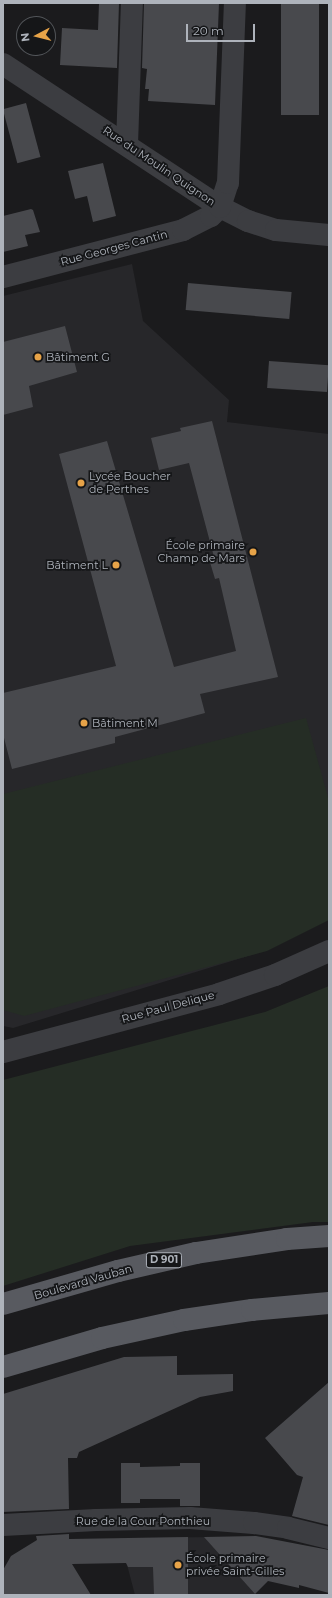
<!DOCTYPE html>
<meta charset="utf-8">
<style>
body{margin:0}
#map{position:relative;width:332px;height:1598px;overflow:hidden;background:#1b1b1d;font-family:Montserrat,sans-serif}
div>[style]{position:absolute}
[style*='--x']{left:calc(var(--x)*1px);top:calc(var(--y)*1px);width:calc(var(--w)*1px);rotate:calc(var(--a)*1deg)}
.built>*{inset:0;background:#27272a}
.green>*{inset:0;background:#252d25}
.building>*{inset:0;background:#48494d;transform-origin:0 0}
.minor>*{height:22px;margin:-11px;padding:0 11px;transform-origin:11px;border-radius:11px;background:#3c3d41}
.major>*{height:22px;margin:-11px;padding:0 11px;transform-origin:11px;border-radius:11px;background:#585a60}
.dots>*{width:11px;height:11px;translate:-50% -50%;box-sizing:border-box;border:2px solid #151618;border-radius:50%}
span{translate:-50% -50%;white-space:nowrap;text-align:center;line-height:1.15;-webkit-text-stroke:3.5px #151618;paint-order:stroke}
.shield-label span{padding:1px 3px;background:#151618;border:1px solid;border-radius:3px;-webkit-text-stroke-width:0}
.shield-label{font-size:10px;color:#aeb3bb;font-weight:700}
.street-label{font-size:11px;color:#aeb3bb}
.poi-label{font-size:11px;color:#aeb3bb}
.left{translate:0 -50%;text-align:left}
.right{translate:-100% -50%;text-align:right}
.frame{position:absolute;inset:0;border:4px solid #aeb3bb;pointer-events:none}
.north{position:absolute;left:16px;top:16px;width:40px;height:40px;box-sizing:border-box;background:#151618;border:1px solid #525559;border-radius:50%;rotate:263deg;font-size:11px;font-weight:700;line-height:16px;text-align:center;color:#aeb3bb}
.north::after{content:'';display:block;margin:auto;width:14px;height:18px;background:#e7a348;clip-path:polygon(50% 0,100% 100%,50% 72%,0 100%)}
.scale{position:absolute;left:186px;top:24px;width:69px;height:18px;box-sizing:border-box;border:2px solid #aeb3bb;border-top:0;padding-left:5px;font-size:12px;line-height:14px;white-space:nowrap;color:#aeb3bb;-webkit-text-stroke:3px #151618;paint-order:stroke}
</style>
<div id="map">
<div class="built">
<div style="clip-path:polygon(132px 264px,143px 321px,229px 400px,227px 422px,329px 434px,329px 915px,261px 952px,13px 1028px,3px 1026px,3px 296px)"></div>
<div style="clip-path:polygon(218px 1537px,219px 1553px,256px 1595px,135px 1595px,120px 1538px)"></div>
</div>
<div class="green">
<div style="clip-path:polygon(306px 718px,329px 801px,329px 920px,267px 951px,24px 1016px,3px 1010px,3px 794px)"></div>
<div style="clip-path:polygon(329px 986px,329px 1222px,313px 1222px,130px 1246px,3px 1286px,3px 1080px,265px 1012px)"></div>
</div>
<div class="building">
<div style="clip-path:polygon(99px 3px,119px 3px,117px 68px,60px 65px,62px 28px,98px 30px)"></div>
<div style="clip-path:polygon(144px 3px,219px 3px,215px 105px,148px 101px,149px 89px,145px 89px,147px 69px,142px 68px)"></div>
<div style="left:281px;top:3px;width:38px;height:112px"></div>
<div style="left:26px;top:103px;width:56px;height:24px;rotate:75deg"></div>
<div style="clip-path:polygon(103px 163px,116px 216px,93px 222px,87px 196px,75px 199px,68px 171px)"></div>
<div style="clip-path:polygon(31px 209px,33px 210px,40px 232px,25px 235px,28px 246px,3px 252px,3px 216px)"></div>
<div style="left:188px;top:283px;width:104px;height:27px;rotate:5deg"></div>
<div style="clip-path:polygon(65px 326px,77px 372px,29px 386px,33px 407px,3px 415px,3px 342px)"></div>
<div style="left:269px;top:361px;width:60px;height:27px;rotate:4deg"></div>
<div style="clip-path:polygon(212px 421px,278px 677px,200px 694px,205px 713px,115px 737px,115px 743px,12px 769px,3px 734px,3px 693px,116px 666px,59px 454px,107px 441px,174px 667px,236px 651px,219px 578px,215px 579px,209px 559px,214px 557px,189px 463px,159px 470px,151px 438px,181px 431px,180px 428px)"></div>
<div style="clip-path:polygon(177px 1356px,177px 1375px,233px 1374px,233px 1391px,200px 1397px,79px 1452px,77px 1458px,68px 1458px,69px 1509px,3px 1512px,3px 1394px,124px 1357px)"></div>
<div style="clip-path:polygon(329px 1382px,329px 1525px,292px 1516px,303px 1477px,297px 1475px,265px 1438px)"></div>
<div style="clip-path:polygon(121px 1463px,140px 1463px,140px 1467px,180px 1466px,180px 1463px,200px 1463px,200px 1506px,180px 1506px,180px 1499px,140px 1499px,140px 1503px,121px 1503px)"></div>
<div style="clip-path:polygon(69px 1534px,69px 1539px,188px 1537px,188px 1595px,154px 1595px,153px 1567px,128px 1567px,126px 1563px,72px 1564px,91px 1595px,3px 1595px,3px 1570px,11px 1556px,37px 1540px,36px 1536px)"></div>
<div style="clip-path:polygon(256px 1536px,329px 1550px,329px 1593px,299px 1585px,299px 1588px,268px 1581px,255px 1594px,204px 1537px)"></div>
</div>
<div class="minor">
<div style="--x:3;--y:64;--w:260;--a:33.4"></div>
<div style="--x:220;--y:207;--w:31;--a:27"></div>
<div style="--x:248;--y:221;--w:29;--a:18"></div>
<div style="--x:276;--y:230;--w:53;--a:5.4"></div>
<div style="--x:127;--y:144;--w:141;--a:-88"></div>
<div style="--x:3;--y:277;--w:186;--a:-14.6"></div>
<div style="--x:183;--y:230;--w:31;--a:-27"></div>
<div style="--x:211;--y:216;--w:13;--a:-45"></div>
<div style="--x:220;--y:207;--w:25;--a:-72"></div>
<div style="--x:228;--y:183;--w:180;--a:-87.8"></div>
<div style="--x:3;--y:1052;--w:224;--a:-15"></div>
<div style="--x:219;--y:994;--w:59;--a:-18.7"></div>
<div style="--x:275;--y:975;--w:59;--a:-24"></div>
<div style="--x:3;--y:1525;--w:93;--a:-3.1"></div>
<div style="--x:96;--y:1520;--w:94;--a:-1.2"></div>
<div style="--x:190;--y:1518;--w:64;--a:4.5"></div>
<div style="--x:254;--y:1523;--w:34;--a:8"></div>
<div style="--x:288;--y:1528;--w:42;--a:13.7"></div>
</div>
<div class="major">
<div style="--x:3;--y:1304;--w:120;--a:-16"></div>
<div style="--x:118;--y:1271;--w:80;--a:-13"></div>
<div style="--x:196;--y:1253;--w:92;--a:-8.7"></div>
<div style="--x:287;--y:1239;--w:42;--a:-4.1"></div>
<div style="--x:3;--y:1367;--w:103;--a:-16.3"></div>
<div style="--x:102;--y:1338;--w:84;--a:-12.4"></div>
<div style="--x:184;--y:1320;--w:69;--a:-8.4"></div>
<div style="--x:252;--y:1310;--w:77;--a:-5.2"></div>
</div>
<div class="dots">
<div style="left:38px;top:357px;background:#e7a348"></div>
<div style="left:81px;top:483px;background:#e7a348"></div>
<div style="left:253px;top:552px;background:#e7a348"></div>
<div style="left:116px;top:565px;background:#e7a348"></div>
<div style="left:84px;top:723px;background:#e7a348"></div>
<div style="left:178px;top:1565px;background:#e7a348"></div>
</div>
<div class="shield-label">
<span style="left:164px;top:1260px">D 901</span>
</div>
<div class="street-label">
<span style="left:159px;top:166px;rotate:34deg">Rue du Moulin Quignon</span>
<span style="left:114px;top:248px;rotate:-15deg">Rue Georges Cantin</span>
<span style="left:168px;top:1007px;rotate:-15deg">Rue Paul Delique</span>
<span style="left:83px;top:1282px;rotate:-16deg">Boulevard Vauban</span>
<span style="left:143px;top:1521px">Rue de la Cour Ponthieu</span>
</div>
<div class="poi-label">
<span class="left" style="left:46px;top:357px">Bâtiment G</span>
<span class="left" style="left:89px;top:483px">Lycée Boucher<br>de Perthes</span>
<span class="right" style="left:245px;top:552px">École primaire<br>Champ de Mars</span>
<span class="right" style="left:108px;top:565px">Bâtiment L</span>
<span class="left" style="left:92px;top:723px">Bâtiment M</span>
<span class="left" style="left:186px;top:1565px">École primaire<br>privée Saint-Gilles</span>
</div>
<div class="frame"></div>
<div class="north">N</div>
<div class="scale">20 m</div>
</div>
